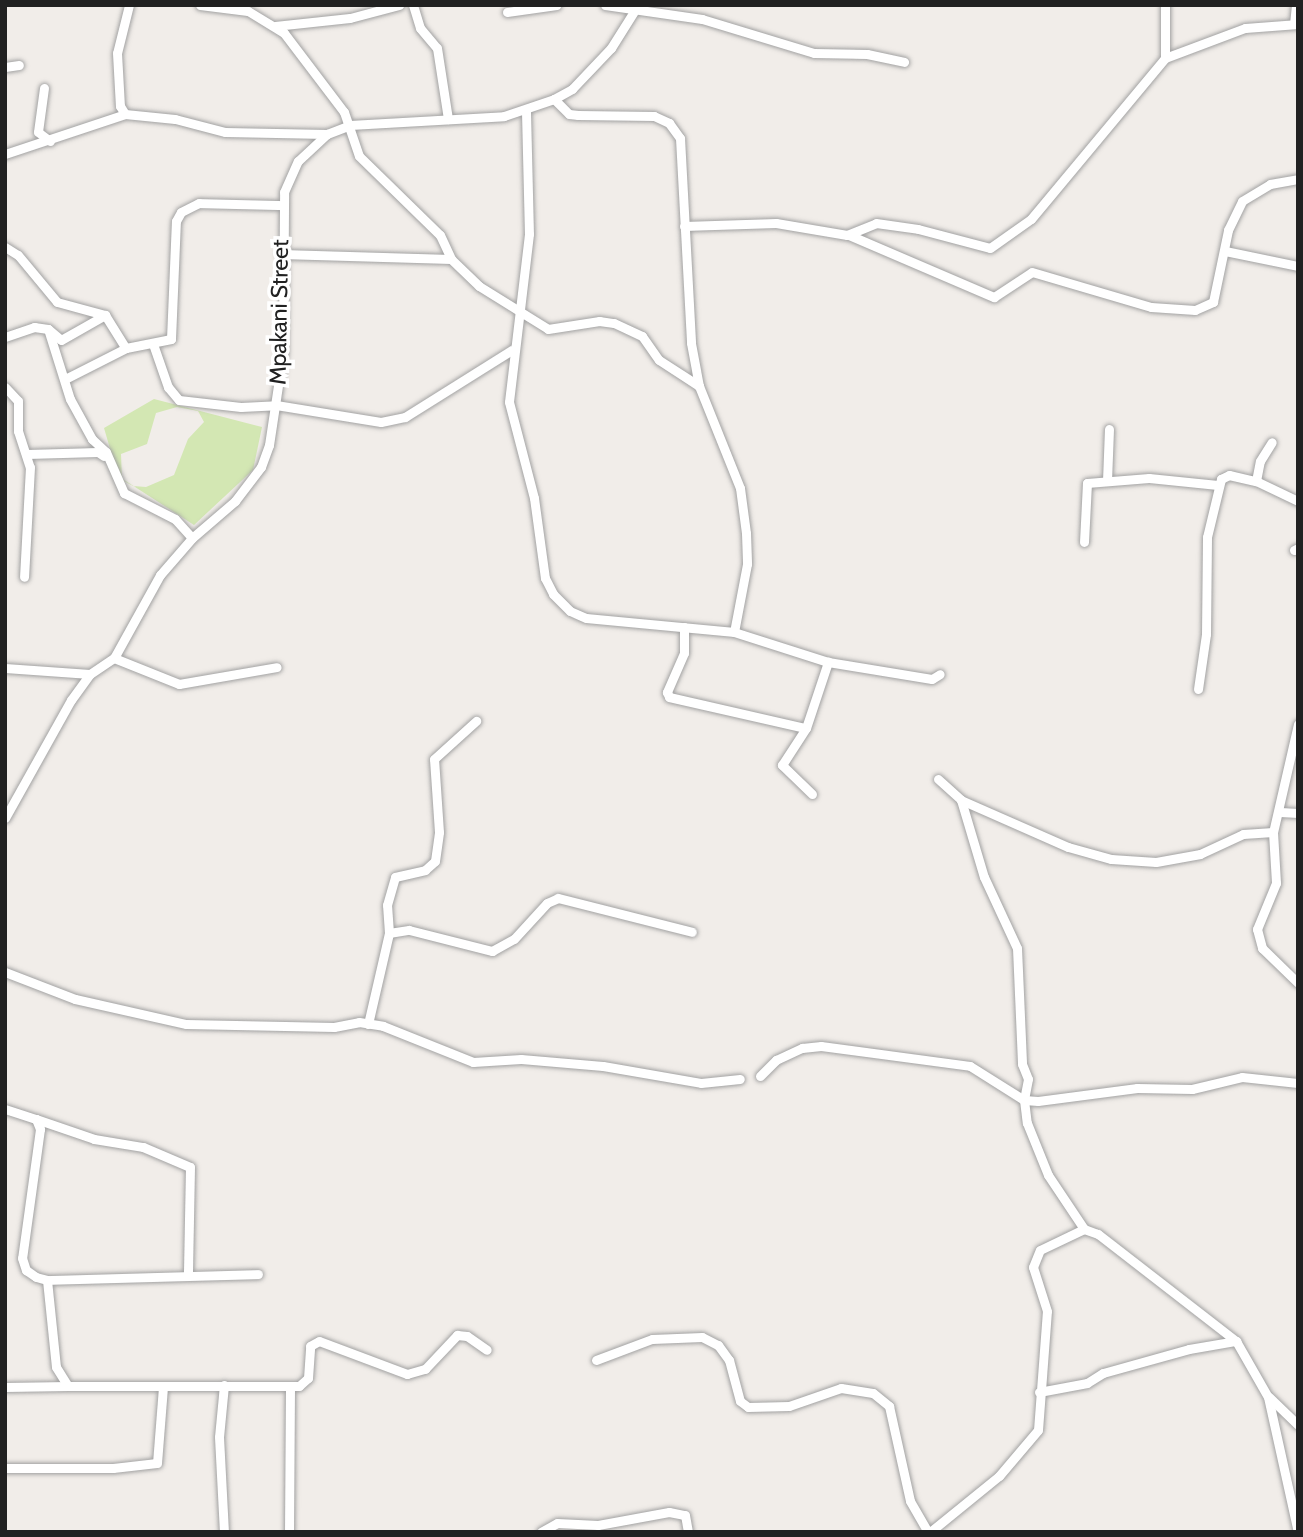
<!DOCTYPE html>
<style>
body{margin:0}
#map{position:relative;width:1303px;height:1537px;overflow:hidden;background:#f1ede9;font-family:Cabin,sans-serif}
div>[style]{position:absolute}
[style*='--x']{left:calc(var(--x)*1px);top:calc(var(--y)*1px);width:calc(var(--w)*1px);rotate:calc(var(--a)*1deg)}
.grass>*{inset:0;background:#d3e7b3}
.roads{filter:drop-shadow(0 0 2px #a2a2a2) drop-shadow(0 0 2px #a2a2a2)}
.minor>*{height:9px;margin:-4.5px;padding:0 4.5px;transform-origin:4.5px;border-radius:4.5px;background:#fff}
span{translate:-50% -50%;white-space:nowrap;text-align:center;line-height:1.15;-webkit-text-stroke:7px #fff;paint-order:stroke}
.street-label{font-size:23px;color:#212121}
.frame{position:absolute;inset:0;border:7px solid #212121;pointer-events:none}
</style>
<div id="map">
<div class="grass">
<div style="clip-path:polygon(evenodd,154px 399px,262px 427px,253px 470px,194px 525px,118px 476px,104px 428px,154px 399px,177px 407px,198px 411px,204px 422px,188px 439px,174px 475px,146px 487px,133px 486px,122px 480px,121px 454px,147px 444px,156px 413px,177px 407px)"></div>
</div>
<div class="roads">
<div class="minor">
<div style="--x:129;--y:5;--w:49;--a:104"></div>
<div style="--x:117;--y:53;--w:53;--a:86.8"></div>
<div style="--x:120;--y:106;--w:9;--a:58"></div>
<div style="--x:125;--y:114;--w:50;--a:5.7"></div>
<div style="--x:175;--y:119;--w:52;--a:14.6"></div>
<div style="--x:225;--y:132;--w:102;--a:1.1"></div>
<div style="--x:200;--y:5;--w:48;--a:7.1"></div>
<div style="--x:248;--y:11;--w:42;--a:31.4"></div>
<div style="--x:284;--y:33;--w:99;--a:52.8"></div>
<div style="--x:344;--y:112;--w:46;--a:71.2"></div>
<div style="--x:359;--y:156;--w:113;--a:44.3"></div>
<div style="--x:440;--y:235;--w:26;--a:65"></div>
<div style="--x:451;--y:259;--w:39;--a:44"></div>
<div style="--x:479;--y:286;--w:81;--a:31.9"></div>
<div style="--x:548;--y:329;--w:52;--a:-8.9"></div>
<div style="--x:599;--y:321;--w:15;--a:8"></div>
<div style="--x:614;--y:323;--w:31;--a:25"></div>
<div style="--x:642;--y:336;--w:29;--a:55"></div>
<div style="--x:659;--y:360;--w:48;--a:33"></div>
<div style="--x:413;--y:5;--w:24;--a:73"></div>
<div style="--x:420;--y:28;--w:26;--a:50"></div>
<div style="--x:437;--y:48;--w:72;--a:81.2"></div>
<div style="--x:605;--y:5;--w:98;--a:8.2"></div>
<div style="--x:702;--y:19;--w:117;--a:16.9"></div>
<div style="--x:814;--y:53;--w:53;--a:1.1"></div>
<div style="--x:867;--y:54;--w:38;--a:12"></div>
<div style="--x:1165;--y:5;--w:53;--a:90"></div>
<div style="--x:507;--y:12;--w:50;--a:-8"></div>
<div style="--x:1294;--y:24;--w:19;--a:-84"></div>
<div style="--x:275;--y:26;--w:75;--a:-6.1"></div>
<div style="--x:350;--y:18;--w:51;--a:-14.9"></div>
<div style="--x:5;--y:67;--w:14;--a:-8"></div>
<div style="--x:44;--y:88;--w:44;--a:97.8"></div>
<div style="--x:38;--y:132;--w:15;--a:37"></div>
<div style="--x:554;--y:99;--w:21;--a:45"></div>
<div style="--x:569;--y:114;--w:9;--a:6"></div>
<div style="--x:578;--y:115;--w:76;--a:0.8"></div>
<div style="--x:654;--y:116;--w:17;--a:25"></div>
<div style="--x:669;--y:123;--w:19;--a:54"></div>
<div style="--x:680;--y:138;--w:205;--a:86.9"></div>
<div style="--x:691;--y:343;--w:44;--a:79.5"></div>
<div style="--x:699;--y:386;--w:110;--a:68.1"></div>
<div style="--x:740;--y:488;--w:45;--a:82.4"></div>
<div style="--x:746;--y:533;--w:31;--a:88"></div>
<div style="--x:747;--y:564;--w:69;--a:100.8"></div>
<div style="--x:526;--y:112;--w:122;--a:88.6"></div>
<div style="--x:529;--y:234;--w:169;--a:96.8"></div>
<div style="--x:509;--y:402;--w:99;--a:75.4"></div>
<div style="--x:534;--y:498;--w:81;--a:82.2"></div>
<div style="--x:545;--y:578;--w:18;--a:63"></div>
<div style="--x:553;--y:594;--w:24;--a:45"></div>
<div style="--x:570;--y:611;--w:17;--a:24"></div>
<div style="--x:586;--y:618;--w:149;--a:5.4"></div>
<div style="--x:734;--y:632;--w:99;--a:17.7"></div>
<div style="--x:828;--y:662;--w:105;--a:9.3"></div>
<div style="--x:932;--y:679;--w:9;--a:-32"></div>
<div style="--x:5;--y:154;--w:126;--a:-18.4"></div>
<div style="--x:684;--y:226;--w:92;--a:-1.9"></div>
<div style="--x:776;--y:223;--w:72;--a:9.6"></div>
<div style="--x:847;--y:235;--w:31;--a:-22"></div>
<div style="--x:876;--y:223;--w:42;--a:8.1"></div>
<div style="--x:918;--y:229;--w:74;--a:14.8"></div>
<div style="--x:990;--y:248;--w:50;--a:-35.3"></div>
<div style="--x:1031;--y:219;--w:209;--a:-50.2"></div>
<div style="--x:1165;--y:58;--w:85;--a:-20.6"></div>
<div style="--x:1245;--y:28;--w:53;--a:-4.3"></div>
<div style="--x:849;--y:235;--w:158;--a:23.2"></div>
<div style="--x:994;--y:297;--w:45;--a:-33.3"></div>
<div style="--x:1032;--y:272;--w:124;--a:16.4"></div>
<div style="--x:1151;--y:307;--w:44;--a:3.9"></div>
<div style="--x:1195;--y:310;--w:20;--a:-24"></div>
<div style="--x:1213;--y:302;--w:74;--a:-78.2"></div>
<div style="--x:1228;--y:230;--w:32;--a:-64"></div>
<div style="--x:1242;--y:201;--w:33;--a:-31"></div>
<div style="--x:1270;--y:184;--w:28;--a:-10"></div>
<div style="--x:5;--y:247;--w:15;--a:32"></div>
<div style="--x:18;--y:255;--w:61;--a:50.3"></div>
<div style="--x:57;--y:302;--w:50;--a:15.2"></div>
<div style="--x:1225;--y:251;--w:75;--a:11.6"></div>
<div style="--x:281;--y:254;--w:170;--a:1.7"></div>
<div style="--x:48;--y:329;--w:17;--a:40"></div>
<div style="--x:61;--y:340;--w:51;--a:-29.6"></div>
<div style="--x:105;--y:315;--w:39;--a:58"></div>
<div style="--x:126;--y:348;--w:46;--a:-11.3"></div>
<div style="--x:171;--y:339;--w:118;--a:-87.6"></div>
<div style="--x:176;--y:221;--w:10;--a:-61"></div>
<div style="--x:181;--y:212;--w:20;--a:-27"></div>
<div style="--x:199;--y:203;--w:84;--a:1.4"></div>
<div style="--x:5;--y:337;--w:31;--a:-19"></div>
<div style="--x:34;--y:327;--w:14;--a:8"></div>
<div style="--x:48;--y:329;--w:73;--a:72.6"></div>
<div style="--x:70;--y:399;--w:46;--a:61.2"></div>
<div style="--x:92;--y:439;--w:19;--a:43"></div>
<div style="--x:106;--y:452;--w:45;--a:66.3"></div>
<div style="--x:124;--y:493;--w:57;--a:27"></div>
<div style="--x:175;--y:519;--w:25;--a:48"></div>
<div style="--x:153;--y:344;--w:46;--a:70.8"></div>
<div style="--x:168;--y:387;--w:17;--a:50"></div>
<div style="--x:179;--y:400;--w:62;--a:6.4"></div>
<div style="--x:241;--y:407;--w:35;--a:-3"></div>
<div style="--x:276;--y:405;--w:106;--a:9.2"></div>
<div style="--x:381;--y:422;--w:25;--a:-12"></div>
<div style="--x:405;--y:417;--w:126;--a:-32.1"></div>
<div style="--x:65;--y:379;--w:68;--a:-26.9"></div>
<div style="--x:5;--y:387;--w:19;--a:47"></div>
<div style="--x:18;--y:401;--w:30;--a:90"></div>
<div style="--x:18;--y:431;--w:38;--a:72"></div>
<div style="--x:30;--y:467;--w:110;--a:93.1"></div>
<div style="--x:27;--y:454;--w:71;--a:-1.6"></div>
<div style="--x:98;--y:452;--w:7;--a:34"></div>
<div style="--x:1107;--y:481;--w:52;--a:-87.8"></div>
<div style="--x:1256;--y:481;--w:20;--a:-79"></div>
<div style="--x:1260;--y:461;--w:22;--a:-58"></div>
<div style="--x:1084;--y:542;--w:59;--a:-87.1"></div>
<div style="--x:1087;--y:483;--w:62;--a:-4.6"></div>
<div style="--x:1149;--y:478;--w:69;--a:5.8"></div>
<div style="--x:1294;--y:550;--w:4;--a:-27"></div>
<div style="--x:684;--y:627;--w:26;--a:90"></div>
<div style="--x:684;--y:653;--w:43;--a:113.6"></div>
<div style="--x:667;--y:692;--w:5;--a:68"></div>
<div style="--x:669;--y:697;--w:140;--a:12.8"></div>
<div style="--x:114;--y:658;--w:70;--a:21.8"></div>
<div style="--x:179;--y:684;--w:99;--a:-9.8"></div>
<div style="--x:5;--y:668;--w:85;--a:4"></div>
<div style="--x:1198;--y:689;--w:56;--a:-81.7"></div>
<div style="--x:1206;--y:634;--w:97;--a:-89.4"></div>
<div style="--x:1207;--y:537;--w:60;--a:-76.4"></div>
<div style="--x:1221;--y:479;--w:9;--a:-27"></div>
<div style="--x:1229;--y:475;--w:28;--a:13"></div>
<div style="--x:1256;--y:481;--w:47;--a:25.5"></div>
<div style="--x:1298;--y:724;--w:111;--a:103"></div>
<div style="--x:1273;--y:832;--w:51;--a:86.6"></div>
<div style="--x:1276;--y:883;--w:50;--a:112.4"></div>
<div style="--x:1257;--y:929;--w:20;--a:75"></div>
<div style="--x:1262;--y:948;--w:50;--a:44.2"></div>
<div style="--x:938;--y:779;--w:31;--a:42"></div>
<div style="--x:961;--y:800;--w:117;--a:23.7"></div>
<div style="--x:1068;--y:847;--w:45;--a:15.6"></div>
<div style="--x:1111;--y:859;--w:45;--a:3.8"></div>
<div style="--x:1156;--y:862;--w:45;--a:-10.3"></div>
<div style="--x:1200;--y:854;--w:47;--a:-24.9"></div>
<div style="--x:1243;--y:834;--w:30;--a:-4"></div>
<div style="--x:812;--y:794;--w:42;--a:-136"></div>
<div style="--x:782;--y:765;--w:44;--a:-57"></div>
<div style="--x:806;--y:728;--w:70;--a:-71.6"></div>
<div style="--x:961;--y:800;--w:80;--a:73.4"></div>
<div style="--x:984;--y:877;--w:78;--a:65.1"></div>
<div style="--x:1017;--y:948;--w:116;--a:87.5"></div>
<div style="--x:1022;--y:1064;--w:16;--a:68"></div>
<div style="--x:1028;--y:1079;--w:21;--a:101"></div>
<div style="--x:1024;--y:1100;--w:23;--a:83"></div>
<div style="--x:1027;--y:1123;--w:56;--a:68"></div>
<div style="--x:1048;--y:1175;--w:65;--a:56.3"></div>
<div style="--x:1084;--y:1229;--w:15;--a:20"></div>
<div style="--x:1098;--y:1234;--w:175;--a:37.8"></div>
<div style="--x:1236;--y:1341;--w:64;--a:60.3"></div>
<div style="--x:1268;--y:1397;--w:138;--a:77.5"></div>
<div style="--x:1280;--y:812;--w:18;--a:3"></div>
<div style="--x:5;--y:818;--w:135;--a:-60.8"></div>
<div style="--x:71;--y:700;--w:32;--a:-54"></div>
<div style="--x:90;--y:674;--w:29;--a:-34"></div>
<div style="--x:114;--y:658;--w:95;--a:-61"></div>
<div style="--x:160;--y:575;--w:49;--a:-49.1"></div>
<div style="--x:192;--y:538;--w:57;--a:-40.7"></div>
<div style="--x:235;--y:501;--w:43;--a:-52.6"></div>
<div style="--x:261;--y:467;--w:23;--a:-70"></div>
<div style="--x:269;--y:445;--w:94;--a:-81.4"></div>
<div style="--x:283;--y:352;--w:160;--a:-89.6"></div>
<div style="--x:284;--y:192;--w:34;--a:-66"></div>
<div style="--x:298;--y:161;--w:40;--a:-43"></div>
<div style="--x:327;--y:134;--w:25;--a:-21"></div>
<div style="--x:350;--y:125;--w:154;--a:-3.3"></div>
<div style="--x:504;--y:116;--w:53;--a:-18.8"></div>
<div style="--x:554;--y:99;--w:21;--a:-29"></div>
<div style="--x:572;--y:89;--w:57;--a:-46.4"></div>
<div style="--x:611;--y:48;--w:51;--a:-57.9"></div>
<div style="--x:389;--y:933;--w:28;--a:-94"></div>
<div style="--x:387;--y:905;--w:29;--a:-74"></div>
<div style="--x:395;--y:877;--w:31;--a:-13"></div>
<div style="--x:425;--y:870;--w:13;--a:-42"></div>
<div style="--x:435;--y:861;--w:29;--a:-82"></div>
<div style="--x:439;--y:832;--w:73;--a:-93.9"></div>
<div style="--x:434;--y:759;--w:57;--a:-42.1"></div>
<div style="--x:5;--y:972;--w:75;--a:21.1"></div>
<div style="--x:75;--y:999;--w:114;--a:12.7"></div>
<div style="--x:186;--y:1024;--w:148;--a:1.2"></div>
<div style="--x:334;--y:1027;--w:25;--a:-11"></div>
<div style="--x:359;--y:1022;--w:24;--a:9"></div>
<div style="--x:383;--y:1026;--w:97;--a:21.8"></div>
<div style="--x:473;--y:1062;--w:48;--a:-3.6"></div>
<div style="--x:521;--y:1059;--w:82;--a:4.9"></div>
<div style="--x:603;--y:1066;--w:99;--a:9.8"></div>
<div style="--x:701;--y:1083;--w:39;--a:-6"></div>
<div style="--x:368;--y:1024;--w:93;--a:-77"></div>
<div style="--x:389;--y:933;--w:20;--a:-9"></div>
<div style="--x:409;--y:930;--w:86;--a:14.2"></div>
<div style="--x:492;--y:951;--w:25;--a:-29"></div>
<div style="--x:514;--y:939;--w:49;--a:-47.5"></div>
<div style="--x:547;--y:903;--w:12;--a:-24"></div>
<div style="--x:558;--y:898;--w:138;--a:14.2"></div>
<div style="--x:760;--y:1076;--w:23;--a:-45"></div>
<div style="--x:776;--y:1060;--w:29;--a:-25"></div>
<div style="--x:802;--y:1048;--w:19;--a:-6"></div>
<div style="--x:821;--y:1046;--w:150;--a:7.6"></div>
<div style="--x:970;--y:1066;--w:64;--a:32.2"></div>
<div style="--x:1024;--y:1100;--w:14;--a:4"></div>
<div style="--x:1038;--y:1101;--w:100;--a:-7.5"></div>
<div style="--x:1137;--y:1088;--w:55;--a:1"></div>
<div style="--x:1192;--y:1089;--w:51;--a:-13.5"></div>
<div style="--x:1242;--y:1077;--w:56;--a:6.1"></div>
<div style="--x:5;--y:1109;--w:33;--a:18"></div>
<div style="--x:36;--y:1119;--w:11;--a:68"></div>
<div style="--x:40;--y:1129;--w:130;--a:97.9"></div>
<div style="--x:22;--y:1258;--w:13;--a:72"></div>
<div style="--x:26;--y:1270;--w:12;--a:35"></div>
<div style="--x:36;--y:1277;--w:11;--a:15"></div>
<div style="--x:47;--y:1280;--w:211;--a:-1.6"></div>
<div style="--x:36;--y:1119;--w:61;--a:19"></div>
<div style="--x:94;--y:1139;--w:50;--a:9.3"></div>
<div style="--x:143;--y:1147;--w:51;--a:23.1"></div>
<div style="--x:190;--y:1167;--w:108;--a:91.1"></div>
<div style="--x:47;--y:1280;--w:87;--a:84.1"></div>
<div style="--x:56;--y:1367;--w:22;--a:58"></div>
<div style="--x:68;--y:1386;--w:231;--a:0"></div>
<div style="--x:299;--y:1386;--w:12;--a:-42"></div>
<div style="--x:308;--y:1378;--w:32;--a:-86"></div>
<div style="--x:310;--y:1346;--w:10;--a:-29"></div>
<div style="--x:319;--y:1341;--w:94;--a:20.6"></div>
<div style="--x:407;--y:1374;--w:19;--a:-16"></div>
<div style="--x:425;--y:1369;--w:47;--a:-46.7"></div>
<div style="--x:457;--y:1335;--w:10;--a:6"></div>
<div style="--x:467;--y:1336;--w:24;--a:35"></div>
<div style="--x:596;--y:1360;--w:60;--a:-20.6"></div>
<div style="--x:652;--y:1339;--w:50;--a:-2.3"></div>
<div style="--x:702;--y:1337;--w:18;--a:27"></div>
<div style="--x:718;--y:1345;--w:19;--a:54"></div>
<div style="--x:729;--y:1360;--w:42;--a:75"></div>
<div style="--x:740;--y:1401;--w:10;--a:37"></div>
<div style="--x:748;--y:1407;--w:41;--a:-1.4"></div>
<div style="--x:789;--y:1406;--w:55;--a:-19.1"></div>
<div style="--x:841;--y:1388;--w:32;--a:9"></div>
<div style="--x:873;--y:1393;--w:21;--a:39"></div>
<div style="--x:889;--y:1406;--w:97;--a:77.5"></div>
<div style="--x:910;--y:1501;--w:36;--a:60"></div>
<div style="--x:224;--y:1385;--w:52;--a:95.5"></div>
<div style="--x:219;--y:1437;--w:95;--a:87"></div>
<div style="--x:5;--y:1387;--w:63;--a:-0.9"></div>
<div style="--x:1039;--y:1392;--w:49;--a:-10.6"></div>
<div style="--x:1087;--y:1383;--w:19;--a:-32"></div>
<div style="--x:1103;--y:1373;--w:89;--a:-15.6"></div>
<div style="--x:1189;--y:1349;--w:48;--a:-9.7"></div>
<div style="--x:1269;--y:1397;--w:40;--a:44"></div>
<div style="--x:5;--y:1468;--w:108;--a:0"></div>
<div style="--x:113;--y:1468;--w:44;--a:-6.5"></div>
<div style="--x:157;--y:1463;--w:77;--a:-85.5"></div>
<div style="--x:289;--y:1532;--w:146;--a:-89.6"></div>
<div style="--x:541;--y:1532;--w:18;--a:-29"></div>
<div style="--x:557;--y:1523;--w:41;--a:2.8"></div>
<div style="--x:598;--y:1525;--w:72;--a:-10.4"></div>
<div style="--x:669;--y:1512;--w:16;--a:11"></div>
<div style="--x:685;--y:1515;--w:17;--a:80"></div>
<div style="--x:930;--y:1532;--w:89;--a:-39.1"></div>
<div style="--x:999;--y:1476;--w:60;--a:-49.7"></div>
<div style="--x:1038;--y:1430;--w:119;--a:-85.7"></div>
<div style="--x:1047;--y:1311;--w:46;--a:-107.7"></div>
<div style="--x:1033;--y:1267;--w:18;--a:-68"></div>
<div style="--x:1040;--y:1250;--w:49;--a:-25.5"></div>
</div>
</div>
<div class="street-label">
<span style="left:279px;top:312px;rotate:-89deg">Mpakani Street</span>
</div>
<div class="frame"></div>
</div>
